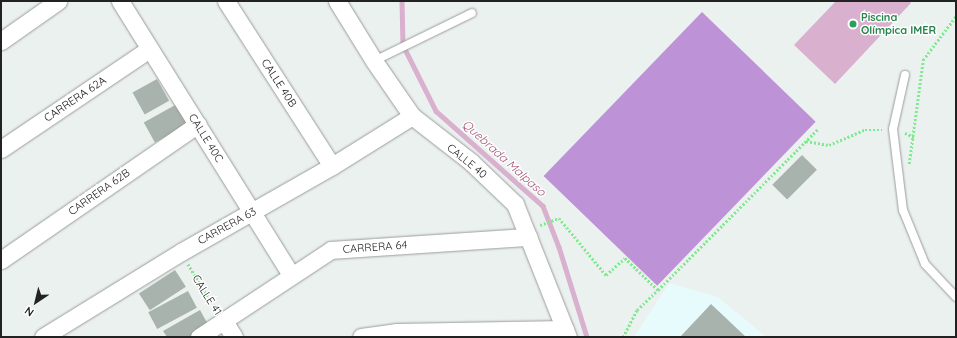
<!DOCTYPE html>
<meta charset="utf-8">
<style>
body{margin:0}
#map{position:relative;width:957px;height:338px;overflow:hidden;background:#eaf1ef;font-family:Quicksand,sans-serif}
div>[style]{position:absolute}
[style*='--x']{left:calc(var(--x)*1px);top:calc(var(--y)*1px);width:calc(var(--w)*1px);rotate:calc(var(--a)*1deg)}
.education>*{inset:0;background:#e8fbfc}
.pitch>*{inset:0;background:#be92d6;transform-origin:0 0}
.water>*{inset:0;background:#d9b0ce}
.stream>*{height:4.5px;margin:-2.25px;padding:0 2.25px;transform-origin:2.25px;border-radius:2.25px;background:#d9b0ce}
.building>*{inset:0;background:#a9b3ad;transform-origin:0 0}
.path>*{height:2.5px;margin-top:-1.25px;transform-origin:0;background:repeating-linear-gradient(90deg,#81ea90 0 2px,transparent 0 4px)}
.roads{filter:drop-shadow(0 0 1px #9c9c9c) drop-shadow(0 0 1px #9c9c9c)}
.lane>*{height:8px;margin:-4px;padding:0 4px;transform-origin:4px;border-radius:4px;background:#fff}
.street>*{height:17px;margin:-8.5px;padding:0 8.5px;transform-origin:8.5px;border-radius:8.5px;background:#fff}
.dots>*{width:11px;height:11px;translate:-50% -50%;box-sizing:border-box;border:2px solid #fff;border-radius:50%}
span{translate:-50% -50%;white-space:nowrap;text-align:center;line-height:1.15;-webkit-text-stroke:3px #fff;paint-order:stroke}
.leisure-label{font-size:11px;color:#27864d;font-weight:700}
.left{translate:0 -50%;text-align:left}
.street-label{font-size:11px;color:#222}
.water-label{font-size:12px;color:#a7597d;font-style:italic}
.frame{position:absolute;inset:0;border:2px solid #222;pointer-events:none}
.north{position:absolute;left:16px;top:282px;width:40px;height:40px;-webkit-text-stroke:3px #fff;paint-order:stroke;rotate:215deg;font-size:11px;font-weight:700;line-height:16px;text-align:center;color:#222}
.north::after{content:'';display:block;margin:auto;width:14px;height:18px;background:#222;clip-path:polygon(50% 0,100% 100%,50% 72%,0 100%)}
</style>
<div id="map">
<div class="education">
<div style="clip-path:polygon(669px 283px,718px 297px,766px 337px,634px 337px)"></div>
</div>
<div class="pitch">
<div style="left:702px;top:12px;width:158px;height:228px;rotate:44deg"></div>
</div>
<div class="water">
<div style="clip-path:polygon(836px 1px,909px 1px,911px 3px,835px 84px,794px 45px)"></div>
</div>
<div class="stream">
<div style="--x:402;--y:1;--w:44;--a:88.7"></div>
<div style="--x:403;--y:45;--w:74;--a:63.4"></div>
<div style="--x:436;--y:111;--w:143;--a:41.6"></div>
<div style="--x:543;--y:206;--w:44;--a:68.7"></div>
<div style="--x:559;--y:247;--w:94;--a:72.7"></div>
</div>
<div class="building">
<div style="left:157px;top:79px;width:25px;height:28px;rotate:61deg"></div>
<div style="left:177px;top:104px;width:23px;height:38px;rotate:61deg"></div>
<div style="left:802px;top:155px;width:21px;height:42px;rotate:45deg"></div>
<div style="left:175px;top:270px;width:20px;height:43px;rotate:57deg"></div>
<div style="left:188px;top:291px;width:19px;height:45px;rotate:62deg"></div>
<div style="clip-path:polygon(711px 304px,746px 337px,680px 337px)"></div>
<div style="clip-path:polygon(200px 310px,210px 328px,193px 337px,167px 337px,163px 331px)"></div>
</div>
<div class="path">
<div style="--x:905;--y:133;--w:10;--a:24"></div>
<div style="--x:806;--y:141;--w:23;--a:10"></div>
<div style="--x:829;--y:145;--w:39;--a:-23"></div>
<div style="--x:865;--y:130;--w:17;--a:0"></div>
<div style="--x:909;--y:164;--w:105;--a:-82.3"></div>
<div style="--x:923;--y:60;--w:55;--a:-53.1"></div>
<div style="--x:540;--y:225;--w:20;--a:-20"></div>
<div style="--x:559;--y:218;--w:74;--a:50.5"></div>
<div style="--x:606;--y:275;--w:25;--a:-42"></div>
<div style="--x:625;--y:258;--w:46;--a:44.1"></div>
<div style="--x:658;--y:290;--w:227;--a:-45.2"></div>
<div style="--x:188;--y:264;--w:52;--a:58.5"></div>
<div style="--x:623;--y:337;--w:30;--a:-63"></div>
<div style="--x:637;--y:310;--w:29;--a:-44"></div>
</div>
<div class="roads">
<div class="lane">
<div style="--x:374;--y:61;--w:109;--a:-26.1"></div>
<div style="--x:905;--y:75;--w:55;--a:102.5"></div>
<div style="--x:893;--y:129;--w:82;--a:83"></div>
<div style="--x:903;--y:210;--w:58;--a:67.8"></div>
<div style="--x:925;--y:264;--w:45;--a:46.8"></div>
</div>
<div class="street">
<div style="--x:120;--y:1;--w:323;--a:58"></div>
<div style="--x:226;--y:1;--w:196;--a:57.3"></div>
<div style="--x:337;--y:1;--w:70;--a:58.3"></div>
<div style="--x:374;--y:61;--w:67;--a:55.4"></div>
<div style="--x:412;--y:116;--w:75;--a:37.9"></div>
<div style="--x:471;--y:162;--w:61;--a:43.7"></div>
<div style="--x:515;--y:204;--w:143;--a:68.3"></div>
<div style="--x:1;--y:41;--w:70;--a:-35.1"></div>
<div style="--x:1;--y:149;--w:179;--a:-34"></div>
<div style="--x:1;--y:260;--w:239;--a:-34.6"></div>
<div style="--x:224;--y:321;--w:19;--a:58"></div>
<div style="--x:43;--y:337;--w:162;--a:-31.6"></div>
<div style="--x:181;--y:252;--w:174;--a:-29.7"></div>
<div style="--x:332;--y:166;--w:94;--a:-32"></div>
<div style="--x:199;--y:337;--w:158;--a:-33.4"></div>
<div style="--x:331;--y:250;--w:198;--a:-3.8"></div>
<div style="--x:361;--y:337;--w:35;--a:-8"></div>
<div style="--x:396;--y:332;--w:169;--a:-1"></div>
</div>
</div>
<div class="dots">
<div style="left:853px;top:24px;background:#2e9e5b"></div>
</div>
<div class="leisure-label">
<span class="left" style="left:861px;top:24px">Piscina<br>Olímpica IMER</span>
</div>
<div class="street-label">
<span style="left:279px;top:83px;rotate:57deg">CALLE 40B</span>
<span style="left:75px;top:99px;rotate:-34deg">CARRERA 62A</span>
<span style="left:206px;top:138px;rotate:58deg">CALLE 40C</span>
<span style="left:467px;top:161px;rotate:39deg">CALLE 40</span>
<span style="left:99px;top:192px;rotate:-35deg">CARRERA 62B</span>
<span style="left:227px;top:226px;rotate:-29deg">CARRERA 63</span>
<span style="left:375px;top:247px;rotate:-4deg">CARRERA 64</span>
<span style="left:207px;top:295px;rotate:58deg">CALLE 41</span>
</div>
<div class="water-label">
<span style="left:504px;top:158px;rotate:42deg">Quebrada Malpaso</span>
</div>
<div class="frame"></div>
<div class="north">N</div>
</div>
